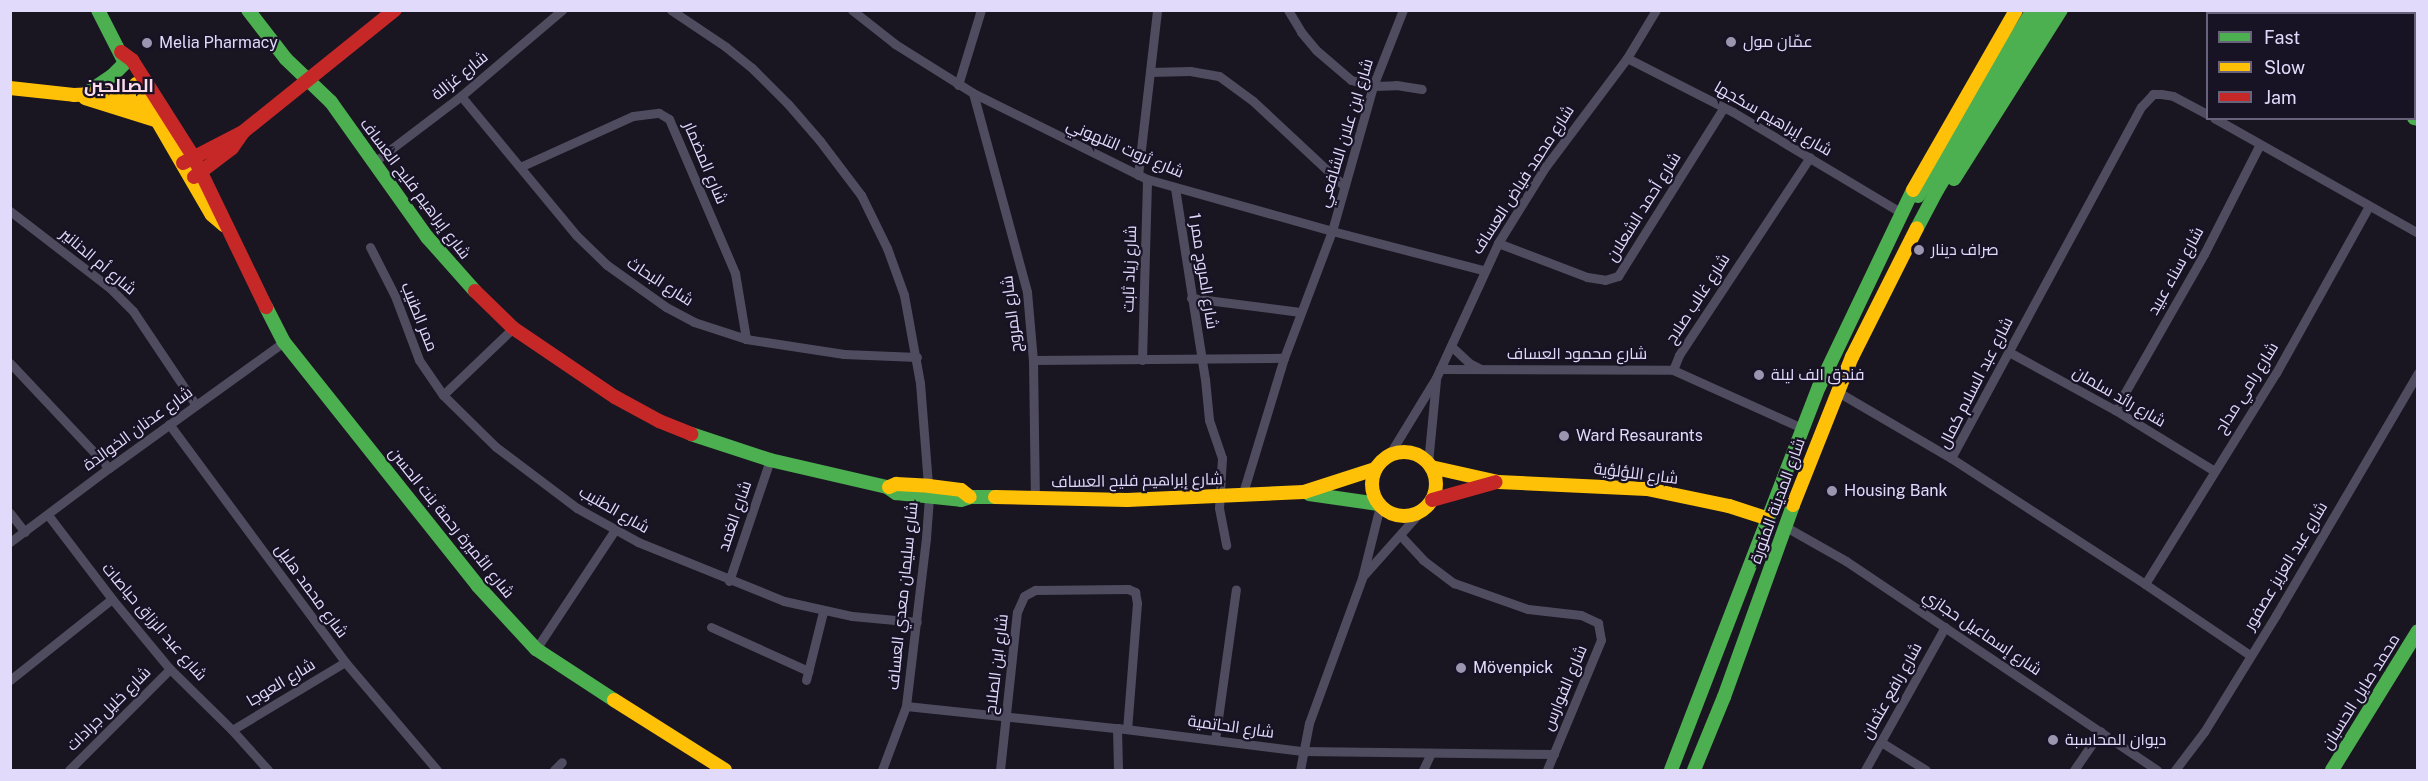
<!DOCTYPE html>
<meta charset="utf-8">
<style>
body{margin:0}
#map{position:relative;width:2428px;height:781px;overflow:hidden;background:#191621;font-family:"Public Sans",Cairo,sans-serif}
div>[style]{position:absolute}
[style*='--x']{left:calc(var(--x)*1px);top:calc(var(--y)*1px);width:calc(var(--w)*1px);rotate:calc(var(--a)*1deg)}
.street>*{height:9px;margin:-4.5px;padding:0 4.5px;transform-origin:4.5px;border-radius:4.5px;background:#504c60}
.fast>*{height:14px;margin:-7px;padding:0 7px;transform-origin:7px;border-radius:7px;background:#4caf50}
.slow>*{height:14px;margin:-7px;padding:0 7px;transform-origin:7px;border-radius:7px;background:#ffc107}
.slow>.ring{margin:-7px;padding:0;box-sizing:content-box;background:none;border:14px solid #ffc107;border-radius:50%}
.jam>*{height:14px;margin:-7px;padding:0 7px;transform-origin:7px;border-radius:7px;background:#c62828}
.dots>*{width:16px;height:16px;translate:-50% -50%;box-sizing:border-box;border:3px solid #181225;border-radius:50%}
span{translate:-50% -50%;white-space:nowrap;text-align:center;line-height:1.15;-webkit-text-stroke:4.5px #181225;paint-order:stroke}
.poi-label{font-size:16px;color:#e2dafb}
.left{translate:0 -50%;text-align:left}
.street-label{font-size:16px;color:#e2dafb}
.neighbourhood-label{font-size:18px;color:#fbdceb;font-weight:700}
.frame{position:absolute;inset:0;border:12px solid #e2dafb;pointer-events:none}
.legend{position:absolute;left:2206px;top:12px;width:210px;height:108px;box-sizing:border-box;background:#181225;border:2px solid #69627b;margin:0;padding:8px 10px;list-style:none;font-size:18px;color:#e2dafb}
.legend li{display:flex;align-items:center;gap:12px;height:30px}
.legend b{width:30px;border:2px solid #69627b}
</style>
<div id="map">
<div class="street">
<div style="--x:671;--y:10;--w:66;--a:33.9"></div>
<div style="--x:726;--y:47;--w:33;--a:39"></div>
<div style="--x:752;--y:68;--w:51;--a:45"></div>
<div style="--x:788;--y:104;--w:49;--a:49.1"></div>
<div style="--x:820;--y:141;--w:68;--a:52.8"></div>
<div style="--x:861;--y:195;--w:59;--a:63.9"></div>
<div style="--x:887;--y:248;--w:50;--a:70.1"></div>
<div style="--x:904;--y:295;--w:89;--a:79.7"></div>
<div style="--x:920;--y:383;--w:114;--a:85.5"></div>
<div style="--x:929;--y:497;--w:41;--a:94.2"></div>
<div style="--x:926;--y:538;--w:169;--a:96.8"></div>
<div style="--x:906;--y:706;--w:68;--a:110.6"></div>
<div style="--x:852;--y:10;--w:55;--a:38.3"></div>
<div style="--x:895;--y:44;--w:92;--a:32.1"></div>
<div style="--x:973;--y:93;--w:194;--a:26.3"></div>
<div style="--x:1147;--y:179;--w:192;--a:15.7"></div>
<div style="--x:1332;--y:231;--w:156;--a:14.5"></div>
<div style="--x:1288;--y:10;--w:26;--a:59"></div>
<div style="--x:1301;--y:32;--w:23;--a:50"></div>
<div style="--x:1316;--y:50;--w:46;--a:40.6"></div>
<div style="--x:1351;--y:80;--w:23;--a:15"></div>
<div style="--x:1373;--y:86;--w:23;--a:-2"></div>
<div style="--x:1396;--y:85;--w:26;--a:9"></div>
<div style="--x:1627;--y:58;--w:119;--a:27"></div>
<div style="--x:1733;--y:112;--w:195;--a:30.9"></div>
<div style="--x:1150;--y:72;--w:40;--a:-1.4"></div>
<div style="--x:1190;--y:71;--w:29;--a:10"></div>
<div style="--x:1219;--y:76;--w:42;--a:36.3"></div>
<div style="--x:1253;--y:101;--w:125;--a:43"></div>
<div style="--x:958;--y:85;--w:78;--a:-73"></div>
<div style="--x:973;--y:93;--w:206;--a:74.8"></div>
<div style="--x:1027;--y:292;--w:68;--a:85"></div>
<div style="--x:1033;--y:360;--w:139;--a:89.2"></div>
<div style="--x:461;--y:96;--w:180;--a:50.4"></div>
<div style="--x:576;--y:235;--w:43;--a:44.1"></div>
<div style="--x:607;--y:265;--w:72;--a:35.4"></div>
<div style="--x:666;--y:307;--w:32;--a:28"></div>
<div style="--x:694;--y:322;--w:55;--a:18.1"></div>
<div style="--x:746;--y:339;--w:99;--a:8.7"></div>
<div style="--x:844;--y:354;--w:73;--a:2.4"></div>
<div style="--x:2214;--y:118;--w:234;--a:29.4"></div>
<div style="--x:374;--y:162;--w:109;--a:-37.2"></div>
<div style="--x:461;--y:96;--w:133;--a:-40.4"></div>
<div style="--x:520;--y:167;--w:124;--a:-24.3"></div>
<div style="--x:633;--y:116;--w:26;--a:-7"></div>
<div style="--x:659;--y:113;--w:12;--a:31"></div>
<div style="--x:669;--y:119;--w:168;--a:66.8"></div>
<div style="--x:735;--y:273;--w:67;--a:80.5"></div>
<div style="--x:1138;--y:175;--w:166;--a:-83.4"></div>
<div style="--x:1175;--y:188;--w:193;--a:81.1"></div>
<div style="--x:1205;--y:379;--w:41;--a:84.4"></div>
<div style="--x:1209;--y:420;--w:40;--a:71.1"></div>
<div style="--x:1222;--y:458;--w:50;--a:93.4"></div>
<div style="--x:1219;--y:508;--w:38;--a:79"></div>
<div style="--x:10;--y:211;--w:126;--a:37.6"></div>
<div style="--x:110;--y:288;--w:33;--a:45"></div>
<div style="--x:133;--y:311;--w:113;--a:56.2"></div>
<div style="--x:1498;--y:243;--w:95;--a:20.9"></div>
<div style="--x:1587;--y:277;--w:18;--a:9"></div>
<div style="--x:1605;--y:280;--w:14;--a:-17"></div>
<div style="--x:1618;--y:276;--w:199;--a:-57.9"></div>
<div style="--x:370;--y:247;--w:55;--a:63"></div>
<div style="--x:395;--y:296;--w:68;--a:69.4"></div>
<div style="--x:419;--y:360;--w:42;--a:55.6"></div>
<div style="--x:443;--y:395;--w:74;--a:44.5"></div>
<div style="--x:496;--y:447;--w:101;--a:37"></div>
<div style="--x:577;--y:508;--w:70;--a:29.1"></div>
<div style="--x:638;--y:542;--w:157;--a:22"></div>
<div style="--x:784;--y:601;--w:70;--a:12.4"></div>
<div style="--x:852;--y:616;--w:65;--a:5.3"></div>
<div style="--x:1191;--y:298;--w:110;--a:7.3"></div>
<div style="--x:1451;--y:346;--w:25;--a:43"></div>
<div style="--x:1469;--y:363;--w:11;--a:27"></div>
<div style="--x:2009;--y:352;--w:121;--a:28.7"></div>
<div style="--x:2115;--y:410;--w:115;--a:31.5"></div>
<div style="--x:1033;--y:360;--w:251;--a:-0.5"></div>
<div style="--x:1142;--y:360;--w:181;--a:-88.4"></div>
<div style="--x:10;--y:363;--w:144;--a:46.7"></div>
<div style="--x:1440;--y:369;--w:233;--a:0.2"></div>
<div style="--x:1838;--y:392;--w:131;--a:30.3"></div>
<div style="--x:1951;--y:458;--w:231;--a:33"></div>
<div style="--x:2145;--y:584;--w:127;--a:34.1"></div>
<div style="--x:443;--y:395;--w:97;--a:-43.7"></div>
<div style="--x:2115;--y:410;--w:180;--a:-60.3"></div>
<div style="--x:2204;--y:254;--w:123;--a:-63"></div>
<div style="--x:169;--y:424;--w:296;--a:53.5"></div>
<div style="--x:345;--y:662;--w:142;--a:49.6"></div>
<div style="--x:1802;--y:428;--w:141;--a:-155.8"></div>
<div style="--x:1673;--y:370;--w:16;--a:-68"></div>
<div style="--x:1679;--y:355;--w:237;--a:-56.5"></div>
<div style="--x:1389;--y:455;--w:90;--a:-58.6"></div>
<div style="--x:1436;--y:378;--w:149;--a:-65.3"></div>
<div style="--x:1498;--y:243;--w:91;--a:-58.1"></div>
<div style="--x:1546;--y:166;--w:135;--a:-53.1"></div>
<div style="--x:1627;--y:58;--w:56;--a:-58.9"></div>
<div style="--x:1951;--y:458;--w:399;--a:-61.6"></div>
<div style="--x:2141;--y:107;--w:18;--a:-47"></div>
<div style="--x:2153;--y:94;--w:8;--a:0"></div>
<div style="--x:2161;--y:94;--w:12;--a:9"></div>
<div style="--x:2173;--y:96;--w:40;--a:28"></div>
<div style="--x:1428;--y:463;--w:83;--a:-84.5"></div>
<div style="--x:1242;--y:496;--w:144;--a:-73.1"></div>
<div style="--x:1284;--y:358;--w:136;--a:-69.3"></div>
<div style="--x:1332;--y:231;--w:151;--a:-74.2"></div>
<div style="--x:1373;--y:86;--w:82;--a:-68.5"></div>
<div style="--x:10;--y:513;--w:24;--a:52"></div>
<div style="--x:48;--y:515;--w:106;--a:52.7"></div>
<div style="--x:112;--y:599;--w:91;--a:50.4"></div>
<div style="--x:170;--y:669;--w:87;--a:44.5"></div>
<div style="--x:232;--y:730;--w:54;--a:48"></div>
<div style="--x:1786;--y:527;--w:69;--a:29.5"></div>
<div style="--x:1846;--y:561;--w:375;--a:33.9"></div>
<div style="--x:1400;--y:535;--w:34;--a:47"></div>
<div style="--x:1423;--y:560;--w:39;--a:37"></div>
<div style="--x:1454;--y:583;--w:78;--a:19.4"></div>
<div style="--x:1528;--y:609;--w:53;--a:6.5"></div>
<div style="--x:1581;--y:615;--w:19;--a:25"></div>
<div style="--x:1598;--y:623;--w:17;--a:80"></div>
<div style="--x:1601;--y:640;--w:141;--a:112.6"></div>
<div style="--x:10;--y:542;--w:124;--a:-36.8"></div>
<div style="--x:109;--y:468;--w:216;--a:-35.8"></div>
<div style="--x:1363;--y:576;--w:86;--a:-48.3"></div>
<div style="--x:729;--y:581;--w:128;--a:-71.3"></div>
<div style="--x:2145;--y:584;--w:248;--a:-58.2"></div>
<div style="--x:2276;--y:373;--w:191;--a:-60.9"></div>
<div style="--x:711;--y:627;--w:107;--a:24.4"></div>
<div style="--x:536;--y:649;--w:141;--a:-56.5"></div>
<div style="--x:10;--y:680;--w:130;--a:-38.5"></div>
<div style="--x:806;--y:680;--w:70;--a:-76"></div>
<div style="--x:906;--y:706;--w:212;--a:6"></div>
<div style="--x:1117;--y:728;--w:185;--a:7.1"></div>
<div style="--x:1301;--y:751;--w:253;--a:0.7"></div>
<div style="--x:1117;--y:728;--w:42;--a:88.6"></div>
<div style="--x:232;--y:730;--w:132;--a:-31"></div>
<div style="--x:1215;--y:740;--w:152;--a:-82.1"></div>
<div style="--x:1881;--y:742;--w:53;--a:31.9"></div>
<div style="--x:69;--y:770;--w:143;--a:-45"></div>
<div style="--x:554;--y:770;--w:11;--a:-45"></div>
<div style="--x:1000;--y:770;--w:159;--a:-83.9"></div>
<div style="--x:1017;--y:612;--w:17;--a:-66"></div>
<div style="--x:1024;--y:596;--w:13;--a:-29"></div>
<div style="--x:1035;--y:590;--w:93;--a:-0.6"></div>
<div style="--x:1128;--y:589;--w:8;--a:23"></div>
<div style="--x:1135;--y:592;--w:11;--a:80"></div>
<div style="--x:1137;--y:603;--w:126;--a:94.5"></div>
<div style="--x:1300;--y:770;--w:48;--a:-79.2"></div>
<div style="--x:1309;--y:723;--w:154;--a:-69.9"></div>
<div style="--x:1362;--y:578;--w:74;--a:-76"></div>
<div style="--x:1423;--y:770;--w:19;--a:-65"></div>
<div style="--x:1865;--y:770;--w:164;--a:-60.8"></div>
<div style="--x:2074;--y:770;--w:47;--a:-55.3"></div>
<div style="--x:2175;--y:770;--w:48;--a:-52.7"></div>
<div style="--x:2204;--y:732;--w:137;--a:-58.4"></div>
<div style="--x:2276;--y:615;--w:281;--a:-59.6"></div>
</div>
<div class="fast">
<div style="--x:98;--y:10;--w:55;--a:63"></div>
<div style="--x:248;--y:10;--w:62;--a:52.2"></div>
<div style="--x:286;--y:59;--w:62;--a:43.7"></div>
<div style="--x:331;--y:102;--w:166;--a:54.6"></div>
<div style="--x:427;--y:237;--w:72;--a:48.4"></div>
<div style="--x:2230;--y:10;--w:6;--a:39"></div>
<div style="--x:2307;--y:10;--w:6;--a:39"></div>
<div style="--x:2414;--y:77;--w:4;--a:27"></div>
<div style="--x:2414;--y:90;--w:4;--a:27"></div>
<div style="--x:88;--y:92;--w:29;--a:-34"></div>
<div style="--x:112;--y:76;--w:17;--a:-45"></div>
<div style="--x:2414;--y:104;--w:4;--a:27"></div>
<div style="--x:2414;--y:118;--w:4;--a:14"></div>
<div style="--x:1954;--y:179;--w:200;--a:-57.7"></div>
<div style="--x:1918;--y:196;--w:219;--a:-58.3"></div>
<div style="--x:1917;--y:228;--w:43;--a:-62.2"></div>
<div style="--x:1937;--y:190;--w:211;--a:-58.6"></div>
<div style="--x:266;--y:307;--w:39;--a:63"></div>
<div style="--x:284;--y:342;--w:312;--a:51.5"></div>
<div style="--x:478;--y:586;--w:86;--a:47.4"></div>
<div style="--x:536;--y:649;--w:93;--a:33.2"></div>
<div style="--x:691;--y:434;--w:83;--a:18.2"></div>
<div style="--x:770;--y:460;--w:120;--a:13"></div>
<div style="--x:887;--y:487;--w:11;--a:34"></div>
<div style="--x:896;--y:493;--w:65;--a:6.1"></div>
<div style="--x:961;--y:500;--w:9;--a:-18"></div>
<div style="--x:970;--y:497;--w:25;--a:0"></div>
<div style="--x:1309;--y:494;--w:70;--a:8.2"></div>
<div style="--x:1671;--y:770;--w:411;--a:-68.9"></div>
<div style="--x:1819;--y:387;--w:218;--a:-64.5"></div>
<div style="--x:1694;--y:770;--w:79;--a:-67.7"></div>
<div style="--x:1724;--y:697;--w:204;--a:-70.2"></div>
<div style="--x:2332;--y:770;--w:163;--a:-58.3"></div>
</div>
<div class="slow">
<div style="--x:2251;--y:10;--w:7;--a:34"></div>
<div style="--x:136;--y:84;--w:151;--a:59.9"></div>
<div style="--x:212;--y:215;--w:16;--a:40"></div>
<div style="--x:10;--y:88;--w:64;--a:6.2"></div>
<div style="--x:74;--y:95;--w:35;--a:-3"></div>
<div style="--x:109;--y:93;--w:43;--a:17.6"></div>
<div style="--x:85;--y:98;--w:77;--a:17.5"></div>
<div style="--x:1913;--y:190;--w:207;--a:-60.2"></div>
<div class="ring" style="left:1372px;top:452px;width:50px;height:50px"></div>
<div style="--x:1431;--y:467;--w:69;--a:12.6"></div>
<div style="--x:1498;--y:482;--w:149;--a:2.7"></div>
<div style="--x:1647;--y:489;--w:84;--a:11.7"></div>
<div style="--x:1729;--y:506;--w:40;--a:18"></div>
<div style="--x:889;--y:487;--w:8;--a:-23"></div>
<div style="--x:896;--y:484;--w:33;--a:3"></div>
<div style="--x:929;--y:486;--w:32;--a:7"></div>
<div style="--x:961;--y:490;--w:11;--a:38"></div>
<div style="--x:995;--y:497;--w:132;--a:1.3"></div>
<div style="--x:1127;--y:500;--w:177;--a:-2.6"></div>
<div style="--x:1304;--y:492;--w:75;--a:-17.9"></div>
<div style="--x:1793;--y:505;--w:159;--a:-68.3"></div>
<div style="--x:1852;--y:357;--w:144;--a:-63.3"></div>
<div style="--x:614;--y:700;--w:131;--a:32.2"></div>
</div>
<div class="jam">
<div style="--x:2278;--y:10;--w:6;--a:39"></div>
<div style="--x:121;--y:52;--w:14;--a:36"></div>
<div style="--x:132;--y:60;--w:114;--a:57.6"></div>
<div style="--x:193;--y:156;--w:168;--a:64.2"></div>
<div style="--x:183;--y:163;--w:68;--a:-27.3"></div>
<div style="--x:243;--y:132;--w:195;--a:-38.8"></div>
<div style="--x:194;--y:177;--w:48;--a:-37.3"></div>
<div style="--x:232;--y:148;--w:19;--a:-55"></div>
<div style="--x:475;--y:291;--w:53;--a:44.2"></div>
<div style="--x:513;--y:328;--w:123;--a:34.1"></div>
<div style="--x:615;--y:397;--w:50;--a:28.6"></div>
<div style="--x:659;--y:421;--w:35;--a:22"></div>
<div style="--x:1432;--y:500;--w:66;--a:-15.7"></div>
</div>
<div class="dots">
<div style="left:1731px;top:42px;background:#9c95af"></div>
<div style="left:147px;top:43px;background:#9c95af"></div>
<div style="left:1919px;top:250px;background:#9c95af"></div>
<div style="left:1759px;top:375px;background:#9c95af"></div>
<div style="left:1564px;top:436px;background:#9c95af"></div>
<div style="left:1832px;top:491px;background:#9c95af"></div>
<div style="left:1461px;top:668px;background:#9c95af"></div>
<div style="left:2053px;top:740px;background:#9c95af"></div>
</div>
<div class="poi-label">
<span class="left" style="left:1743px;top:42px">عمّان مول</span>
<span class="left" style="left:159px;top:43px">Melia Pharmacy</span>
<span class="left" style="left:1931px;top:250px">صراف دينار</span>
<span class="left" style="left:1771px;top:375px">فندق الف ليلة</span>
<span class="left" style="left:1576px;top:436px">Ward Resaurants</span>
<span class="left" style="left:1844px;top:491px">Housing Bank</span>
<span class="left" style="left:1473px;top:668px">Mövenpick</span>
<span class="left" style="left:2065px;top:740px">ديوان المحاسبة</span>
</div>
<div class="street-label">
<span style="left:460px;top:76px;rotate:-39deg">شارع غزالة</span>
<span style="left:1773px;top:119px;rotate:30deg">شارع إبراهيم سكجها</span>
<span style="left:1346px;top:133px;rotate:-73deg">شارع ابن علان الشافعي</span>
<span style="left:1125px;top:149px;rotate:23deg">شارع ثروت التلهوني</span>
<span style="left:705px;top:163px;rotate:67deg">شارع المضمار</span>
<span style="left:1523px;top:180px;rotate:-57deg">شارع محمد فياض العساف</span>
<span style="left:415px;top:189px;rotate:53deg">شارع إبراهيم فليح العساف</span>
<span style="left:1644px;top:207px;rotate:-58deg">شارع أحمد الشعلان</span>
<span style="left:98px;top:262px;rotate:40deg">شارع أم الدنانير</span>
<span style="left:1130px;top:269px;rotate:-88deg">شارع زياد ثابت</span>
<span style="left:1203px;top:271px;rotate:81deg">شارع المروج ممر 1</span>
<span style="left:2176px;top:271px;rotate:-61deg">شارع سناء عبيد</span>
<span style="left:660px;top:282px;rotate:33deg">شارع البحاث</span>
<span style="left:1698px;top:299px;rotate:-57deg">شارع غالب صلاح</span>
<span style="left:1012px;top:314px;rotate:-97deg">شارع المروج</span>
<span style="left:419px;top:317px;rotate:68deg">ممر الطنيب</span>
<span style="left:1577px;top:354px">شارع محمود العساف</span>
<span style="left:1976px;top:383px;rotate:-63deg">شارع عبد السلام كمال</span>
<span style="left:2247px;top:388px;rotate:-58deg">شارع رامي مداح</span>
<span style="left:2119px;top:397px;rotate:30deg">شارع رائد سلمان</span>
<span style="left:138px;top:429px;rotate:-36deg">شارع عدنان الخوالدة</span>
<span style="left:1636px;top:474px;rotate:7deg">شارع اللؤلؤية</span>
<span style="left:1137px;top:481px;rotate:-1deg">شارع إبراهيم فليح العساف</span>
<span style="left:1778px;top:501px;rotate:-70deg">شارع المدينة المنورة</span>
<span style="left:614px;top:510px;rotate:30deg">شارع الطنيب</span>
<span style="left:735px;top:516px;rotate:-71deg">شارع الغمد</span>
<span style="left:451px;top:523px;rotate:51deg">شارع الأميرة رحمة بنت الحسن</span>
<span style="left:2286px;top:566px;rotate:-59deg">شارع عبد العزيز عصفور</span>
<span style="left:311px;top:591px;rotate:54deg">شارع محمد هليل</span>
<span style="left:903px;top:596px;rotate:-84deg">شارع سليمان معدي العساف</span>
<span style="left:154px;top:622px;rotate:49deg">شارع عبد الرزاق حياصات</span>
<span style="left:1982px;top:633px;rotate:34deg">شارع إسماعيل حجازي</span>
<span style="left:997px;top:664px;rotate:-83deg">شارع ابن الصلاح</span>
<span style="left:281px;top:683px;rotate:-31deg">شارع العوجا</span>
<span style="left:1565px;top:688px;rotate:-67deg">شارع الفوارس</span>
<span style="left:1892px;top:691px;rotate:-61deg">شارع رافع عثمان</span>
<span style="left:2361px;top:692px;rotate:-58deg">محمد صايل الحسبان</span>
<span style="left:109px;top:709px;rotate:-45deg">شارع خليل جرادات</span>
<span style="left:1231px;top:727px;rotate:8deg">شارع الحاتمية</span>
</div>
<div class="neighbourhood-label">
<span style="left:119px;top:86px">الصالحين</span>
</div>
<div class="frame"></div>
<ul class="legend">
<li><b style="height:8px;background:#4caf50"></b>Fast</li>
<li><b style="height:8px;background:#ffc107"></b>Slow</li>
<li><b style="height:8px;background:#c62828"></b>Jam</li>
</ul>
</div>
